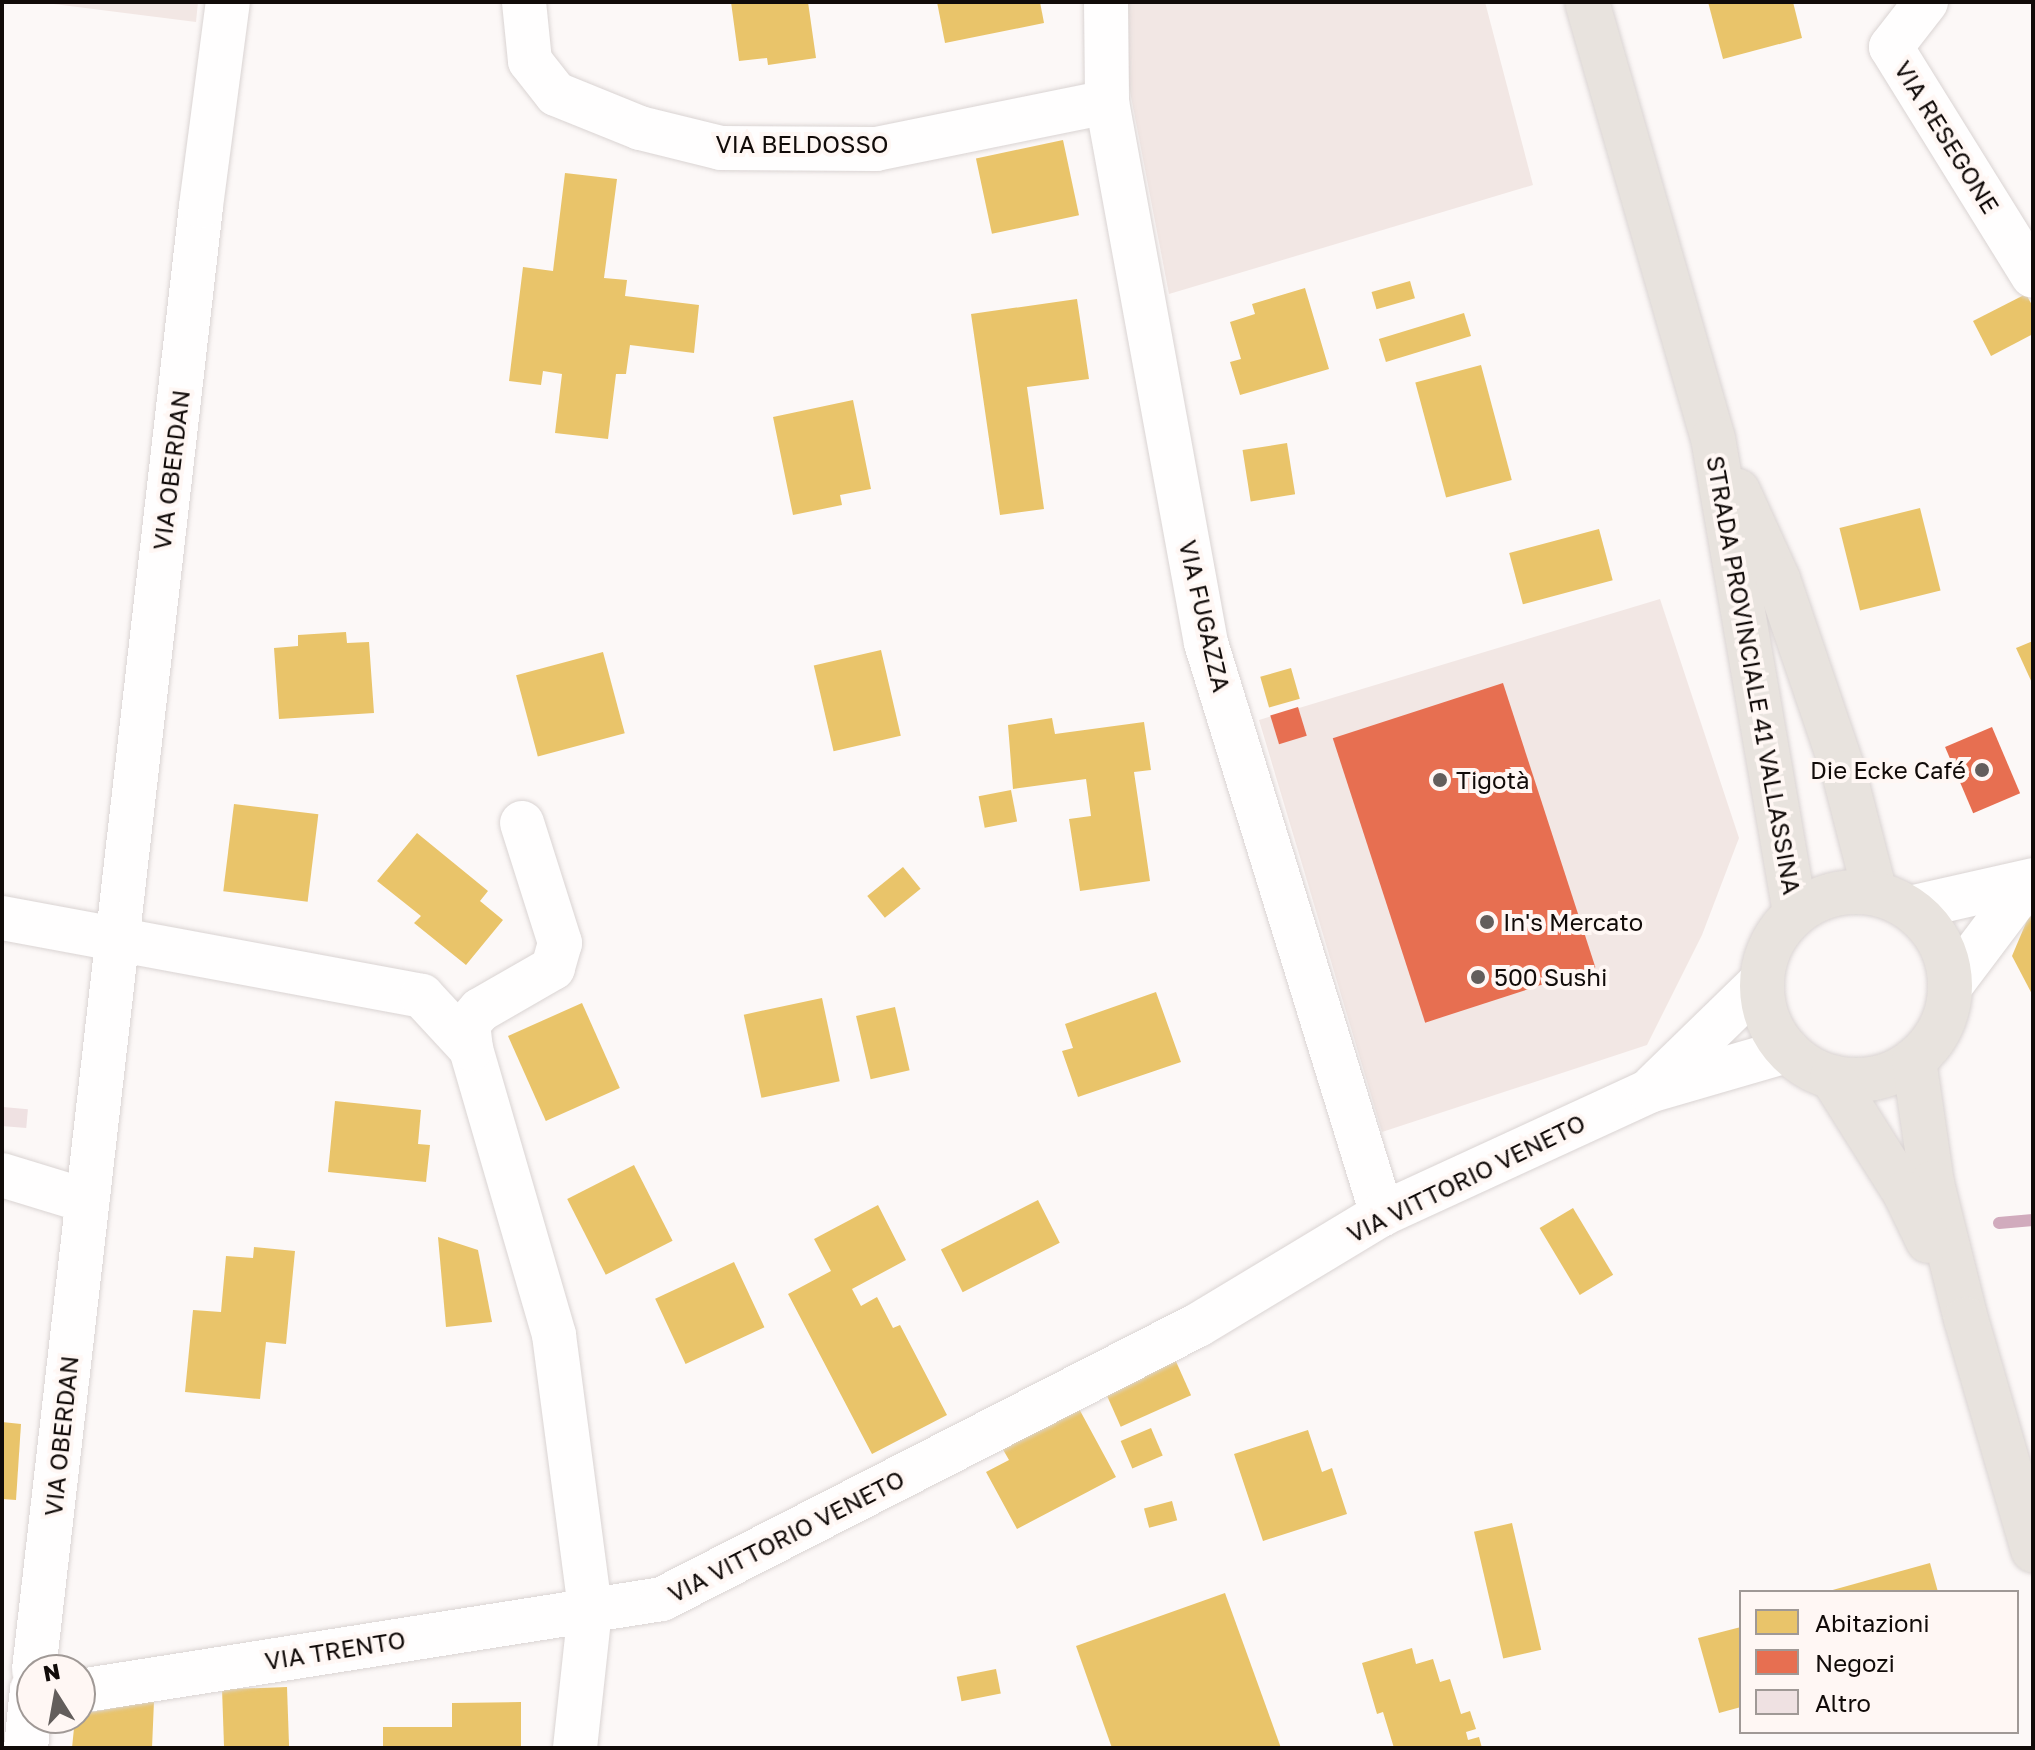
<!DOCTYPE html>
<meta charset="utf-8">
<style>
body{margin:0}
#map{position:relative;width:2035px;height:1750px;overflow:hidden;background:#fcf8f7;font-family:"Golos Text",sans-serif}
div>[style]{position:absolute}
[style*='--x']{left:calc(var(--x)*1px);top:calc(var(--y)*1px);width:calc(var(--w)*1px);rotate:calc(var(--a)*1deg)}
.built>*{inset:0;background:#f2e7e4}
.homes>*{inset:0;background:#e9c46a;transform-origin:0 0}
.shops>*{inset:0;background:#e76f51;transform-origin:0 0}
.stream>*{height:12px;margin:-6px;padding:0 6px;transform-origin:6px;border-radius:6px;background:#d1abbd}
.building>*{inset:0;background:#efe1e2;transform-origin:0 0}
.roads{filter:drop-shadow(0 0 2px #dad4d3) drop-shadow(0 0 2px #dad4d3)}
.minor>*{height:44px;margin:-22px;padding:0 22px;transform-origin:22px;border-radius:22px;background:#fffefe}
.major>*{height:44px;margin:-22px;padding:0 22px;transform-origin:22px;border-radius:22px;background:#e8e3de}
.major>.ring{margin:-22px;padding:0;box-sizing:content-box;background:none;border:44px solid #e8e3de;border-radius:50%}
.dots>*{width:22px;height:22px;translate:-50% -50%;box-sizing:border-box;border:4px solid #fff7f4;border-radius:50%}
span{translate:-50% -50%;white-space:nowrap;text-align:center;line-height:1.15;-webkit-text-stroke:8px #fff7f4;paint-order:stroke}
.street-label{font-size:24px;color:#110b09}
.poi-label{font-size:24px;color:#110b09}
.right{translate:-100% -50%;text-align:right}
.left{translate:0 -50%;text-align:left}
.frame{position:absolute;inset:0;border:4px solid #110b09;pointer-events:none}
.legend{position:absolute;left:1739px;top:1590px;width:280px;height:144px;box-sizing:border-box;background:#fff7f4;border:2px solid #a09996;margin:0;padding:10px 14px;list-style:none;font-size:24px;color:#110b09}
.legend li{display:flex;align-items:center;gap:16px;height:40px}
.legend b{width:40px;border:2px solid #a09996}
.north{position:absolute;left:16px;top:1654px;width:80px;height:80px;box-sizing:border-box;background:#fff7f4;border:2px solid #a09996;border-radius:50%;rotate:349deg;font-size:22px;font-weight:700;line-height:32px;text-align:center;color:#110b09}
.north::after{content:'';display:block;margin:auto;width:28px;height:36px;background:#635e5c;clip-path:polygon(50% 0,100% 100%,50% 72%,0 100%)}
</style>
<div id="map">
<div class="built">
<div style="clip-path:polygon(38px 2px,198px 2px,196px 22px)"></div>
<div style="clip-path:polygon(1126px 2px,1485px 2px,1533px 185px,1169px 294px,1128px 81px)"></div>
<div style="clip-path:polygon(1660px 599px,1739px 838px,1702px 935px,1647px 1045px,1382px 1132px,1259px 720px)"></div>
</div>
<div class="homes">
<div style="clip-path:polygon(731px 2px,808px 2px,816px 58px,768px 65px,767px 58px,739px 61px)"></div>
<div style="clip-path:polygon(937px 2px,1040px 2px,1044px 23px,945px 43px)"></div>
<div style="clip-path:polygon(1708px 2px,1793px 2px,1802px 38px,1723px 59px)"></div>
<div style="left:1063px;top:140px;width:77px;height:89px;rotate:78deg"></div>
<div style="clip-path:polygon(565px 173px,617px 179px,604px 278px,627px 280px,625px 296px,699px 305px,694px 353px,630px 345px,626px 374px,616px 374px,608px 439px,555px 433px,562px 374px,543px 371px,541px 385px,509px 381px,523px 267px,553px 271px)"></div>
<div style="left:1410px;top:281px;width:18px;height:40px;rotate:74deg"></div>
<div style="clip-path:polygon(1305px 288px,1329px 369px,1240px 395px,1230px 362px,1241px 359px,1230px 322px,1255px 314px,1252px 304px)"></div>
<div style="clip-path:polygon(2026px 294px,2033px 307px,2033px 334px,1991px 356px,1973px 321px)"></div>
<div style="clip-path:polygon(1077px 299px,1089px 379px,1027px 387px,1044px 509px,1000px 515px,971px 314px)"></div>
<div style="left:1464px;top:313px;width:24px;height:89px;rotate:73deg"></div>
<div style="left:1481px;top:365px;width:119px;height:68px;rotate:75deg"></div>
<div style="clip-path:polygon(853px 400px,871px 489px,840px 495px,842px 505px,793px 515px,773px 417px)"></div>
<div style="left:1287px;top:443px;width:52px;height:45px;rotate:81deg"></div>
<div style="left:1920px;top:508px;width:85px;height:83px;rotate:76deg"></div>
<div style="left:1599px;top:529px;width:53px;height:93px;rotate:75deg"></div>
<div style="clip-path:polygon(346px 632px,347px 643px,369px 642px,374px 713px,279px 719px,274px 648px,298px 646px,298px 635px)"></div>
<div style="clip-path:polygon(2033px 641px,2033px 685px,2016px 648px)"></div>
<div style="left:881px;top:650px;width:88px;height:69px;rotate:77deg"></div>
<div style="left:603px;top:652px;width:84px;height:90px;rotate:75deg"></div>
<div style="left:1291px;top:668px;width:32px;height:32px;rotate:74deg"></div>
<div style="clip-path:polygon(1052px 718px,1055px 734px,1144px 722px,1151px 770px,1134px 772px,1150px 881px,1080px 891px,1069px 819px,1091px 816px,1086px 779px,1013px 789px,1008px 725px)"></div>
<div style="left:1011px;top:790px;width:32px;height:33px;rotate:79deg"></div>
<div style="left:234px;top:804px;width:85px;height:88px;rotate:7deg"></div>
<div style="clip-path:polygon(417px 833px,488px 891px,480px 901px,503px 920px,466px 965px,414px 923px,421px 916px,377px 881px)"></div>
<div style="left:903px;top:867px;width:28px;height:46px;rotate:51deg"></div>
<div style="clip-path:polygon(2033px 915px,2033px 996px,2012px 956px,2028px 918px)"></div>
<div style="clip-path:polygon(1156px 992px,1181px 1062px,1078px 1097px,1062px 1051px,1073px 1048px,1065px 1024px)"></div>
<div style="left:822px;top:998px;width:85px;height:80px;rotate:78deg"></div>
<div style="left:582px;top:1003px;width:93px;height:81px;rotate:66deg"></div>
<div style="left:895px;top:1007px;width:65px;height:40px;rotate:77deg"></div>
<div style="clip-path:polygon(335px 1101px,421px 1110px,418px 1144px,430px 1145px,426px 1182px,328px 1172px)"></div>
<div style="left:634px;top:1165px;width:85px;height:75px;rotate:63deg"></div>
<div style="left:1038px;top:1200px;width:48px;height:109px;rotate:63deg"></div>
<div style="clip-path:polygon(878px 1205px,906px 1260px,852px 1289px,861px 1306px,877px 1297px,893px 1328px,900px 1325px,947px 1415px,872px 1454px,788px 1294px,831px 1271px,814px 1239px)"></div>
<div style="left:1573px;top:1208px;width:78px;height:39px;rotate:59deg"></div>
<div style="clip-path:polygon(438px 1237px,478px 1250px,492px 1322px,446px 1327px)"></div>
<div style="clip-path:polygon(254px 1247px,295px 1251px,286px 1344px,266px 1342px,260px 1399px,185px 1392px,193px 1310px,221px 1312px,226px 1256px,253px 1258px)"></div>
<div style="left:734px;top:1262px;width:72px;height:87px;rotate:65deg"></div>
<div style="left:1174px;top:1357px;width:42px;height:77px;rotate:66deg"></div>
<div style="clip-path:polygon(1077px 1405px,1116px 1477px,1017px 1529px,986px 1472px,1009px 1460px,1001px 1446px)"></div>
<div style="clip-path:polygon(2px 1422px,21px 1424px,16px 1500px,2px 1499px)"></div>
<div style="left:1151px;top:1428px;width:30px;height:33px;rotate:67deg"></div>
<div style="clip-path:polygon(1308px 1430px,1322px 1472px,1332px 1468px,1347px 1514px,1263px 1541px,1234px 1454px)"></div>
<div style="left:1172px;top:1501px;width:20px;height:29px;rotate:75deg"></div>
<div style="left:1512px;top:1523px;width:130px;height:39px;rotate:77deg"></div>
<div style="clip-path:polygon(1930px 1563px,1938px 1592px,1829px 1592px,1829px 1591px)"></div>
<div style="clip-path:polygon(1225px 1593px,1281px 1748px,1112px 1748px,1076px 1646px)"></div>
<div style="clip-path:polygon(1741px 1627px,1741px 1707px,1719px 1713px,1698px 1638px)"></div>
<div style="clip-path:polygon(1412px 1648px,1416px 1664px,1433px 1659px,1440px 1682px,1450px 1679px,1461px 1714px,1470px 1711px,1476px 1729px,1466px 1732px,1468px 1740px,1479px 1737px,1482px 1748px,1394px 1748px,1383px 1712px,1377px 1714px,1362px 1663px)"></div>
<div style="left:996px;top:1669px;width:25px;height:40px;rotate:79deg"></div>
<div style="left:287px;top:1687px;width:61px;height:65px;rotate:88deg"></div>
<div style="clip-path:polygon(154px 1701px,152px 1748px,72px 1748px,75px 1718px,80px 1718px,80px 1714px)"></div>
<div style="clip-path:polygon(521px 1702px,521px 1748px,383px 1748px,383px 1727px,452px 1727px,452px 1703px)"></div>
</div>
<div class="shops">
<div style="left:1503px;top:683px;width:299px;height:179px;rotate:72deg"></div>
<div style="left:1298px;top:707px;width:30px;height:29px;rotate:73deg"></div>
<div style="left:1992px;top:727px;width:72px;height:51px;rotate:67deg"></div>
</div>
<div class="stream">
<div style="--x:1999;--y:1223;--w:34;--a:-5"></div>
</div>
<div class="building">
<div style="left:3px;top:1107px;width:25px;height:19px;rotate:5deg"></div>
</div>
<div class="roads">
<div class="minor">
<div style="--x:524;--y:2;--w:59;--a:84.2"></div>
<div style="--x:530;--y:61;--w:42;--a:51.8"></div>
<div style="--x:556;--y:94;--w:91;--a:22"></div>
<div style="--x:640;--y:128;--w:83;--a:13.9"></div>
<div style="--x:721;--y:148;--w:155;--a:0.4"></div>
<div style="--x:876;--y:149;--w:236;--a:-11.5"></div>
<div style="--x:1106;--y:2;--w:100;--a:89.4"></div>
<div style="--x:1107;--y:102;--w:550;--a:79.63"></div>
<div style="--x:1206;--y:643;--w:598;--a:72.87"></div>
<div style="--x:1926;--y:2;--w:57;--a:127.9"></div>
<div style="--x:1891;--y:47;--w:269;--a:58.2"></div>
<div style="--x:522;--y:823;--w:126;--a:72.4"></div>
<div style="--x:560;--y:943;--w:26;--a:106"></div>
<div style="--x:553;--y:968;--w:84;--a:150.1"></div>
<div style="--x:480;--y:1010;--w:18;--a:131"></div>
<div style="--x:468;--y:1024;--w:25;--a:83"></div>
<div style="--x:471;--y:1049;--w:298;--a:73.8"></div>
<div style="--x:554;--y:1335;--w:277;--a:82.5"></div>
<div style="--x:590;--y:1610;--w:139;--a:96.2"></div>
<div style="--x:1910;--y:908;--w:126;--a:-12.8"></div>
<div style="--x:2;--y:918;--w:427;--a:10.5"></div>
<div style="--x:422;--y:996;--w:72;--a:47.2"></div>
<div style="--x:1951;--y:985;--w:126;--a:-53"></div>
<div style="--x:1654;--y:1086;--w:149;--a:-44.2"></div>
<div style="--x:2;--y:1175;--w:89;--a:17"></div>
<div style="--x:34;--y:1670;--w:1473;--a:-83.49"></div>
<div style="--x:201;--y:206;--w:206;--a:-82.5"></div>
<div style="--x:80;--y:1691;--w:589;--a:-8.98"></div>
<div style="--x:662;--y:1599;--w:602;--a:-27.08"></div>
<div style="--x:1198;--y:1325;--w:215;--a:-31.1"></div>
<div style="--x:1382;--y:1214;--w:294;--a:-24.7"></div>
<div style="--x:1649;--y:1091;--w:144;--a:-16.2"></div>
<div style="--x:26;--y:1748;--w:59;--a:-84.2"></div>
</div>
<div class="major">
<div style="--x:1587;--y:2;--w:454;--a:73.9"></div>
<div style="--x:1713;--y:438;--w:481;--a:80.2"></div>
<div style="--x:1738;--y:491;--w:97;--a:65.6"></div>
<div style="--x:1778;--y:579;--w:205;--a:71.2"></div>
<div style="--x:1844;--y:773;--w:124;--a:75.5"></div>
<div class="ring" style="left:1762px;top:892px;width:144px;height:144px"></div>
<div style="--x:1914;--y:1060;--w:124;--a:81.7"></div>
<div style="--x:1932;--y:1183;--w:140;--a:76"></div>
<div style="--x:1966;--y:1319;--w:241;--a:73.8"></div>
<div style="--x:1832;--y:1077;--w:137;--a:57.8"></div>
<div style="--x:1905;--y:1193;--w:53;--a:64.4"></div>
</div>
</div>
<div class="dots">
<div style="left:1982px;top:770px;background:#635e5c"></div>
<div style="left:1440px;top:780px;background:#635e5c"></div>
<div style="left:1487px;top:922px;background:#635e5c"></div>
<div style="left:1478px;top:977px;background:#635e5c"></div>
</div>
<div class="street-label">
<span style="left:1947px;top:137px;rotate:58deg">VIA RESEGONE</span>
<span style="left:802px;top:144px">VIA BELDOSSO</span>
<span style="left:171px;top:470px;rotate:-83deg">VIA OBERDAN</span>
<span style="left:1205px;top:616px;rotate:77deg">VIA FUGAZZA</span>
<span style="left:1754px;top:675px;rotate:80deg">STRADA PROVINCIALE 41 VALLASSINA</span>
<span style="left:1466px;top:1178px;rotate:-26deg">VIA VITTORIO VENETO</span>
<span style="left:61px;top:1436px;rotate:-84deg">VIA OBERDAN</span>
<span style="left:786px;top:1536px;rotate:-27deg">VIA VITTORIO VENETO</span>
<span style="left:335px;top:1650px;rotate:-9deg">VIA TRENTO</span>
</div>
<div class="poi-label">
<span class="right" style="left:1966px;top:770px">Die Ecke Café</span>
<span class="left" style="left:1456px;top:780px">Tigotà</span>
<span class="left" style="left:1503px;top:922px">In's Mercato</span>
<span class="left" style="left:1494px;top:977px">500 Sushi</span>
</div>
<div class="frame"></div>
<ul class="legend">
<li><b style="height:22px;background:#e9c46a"></b>Abitazioni</li>
<li><b style="height:22px;background:#e76f51"></b>Negozi</li>
<li><b style="height:22px;background:#efe1e2"></b>Altro</li>
</ul>
<div class="north">N</div>
</div>
